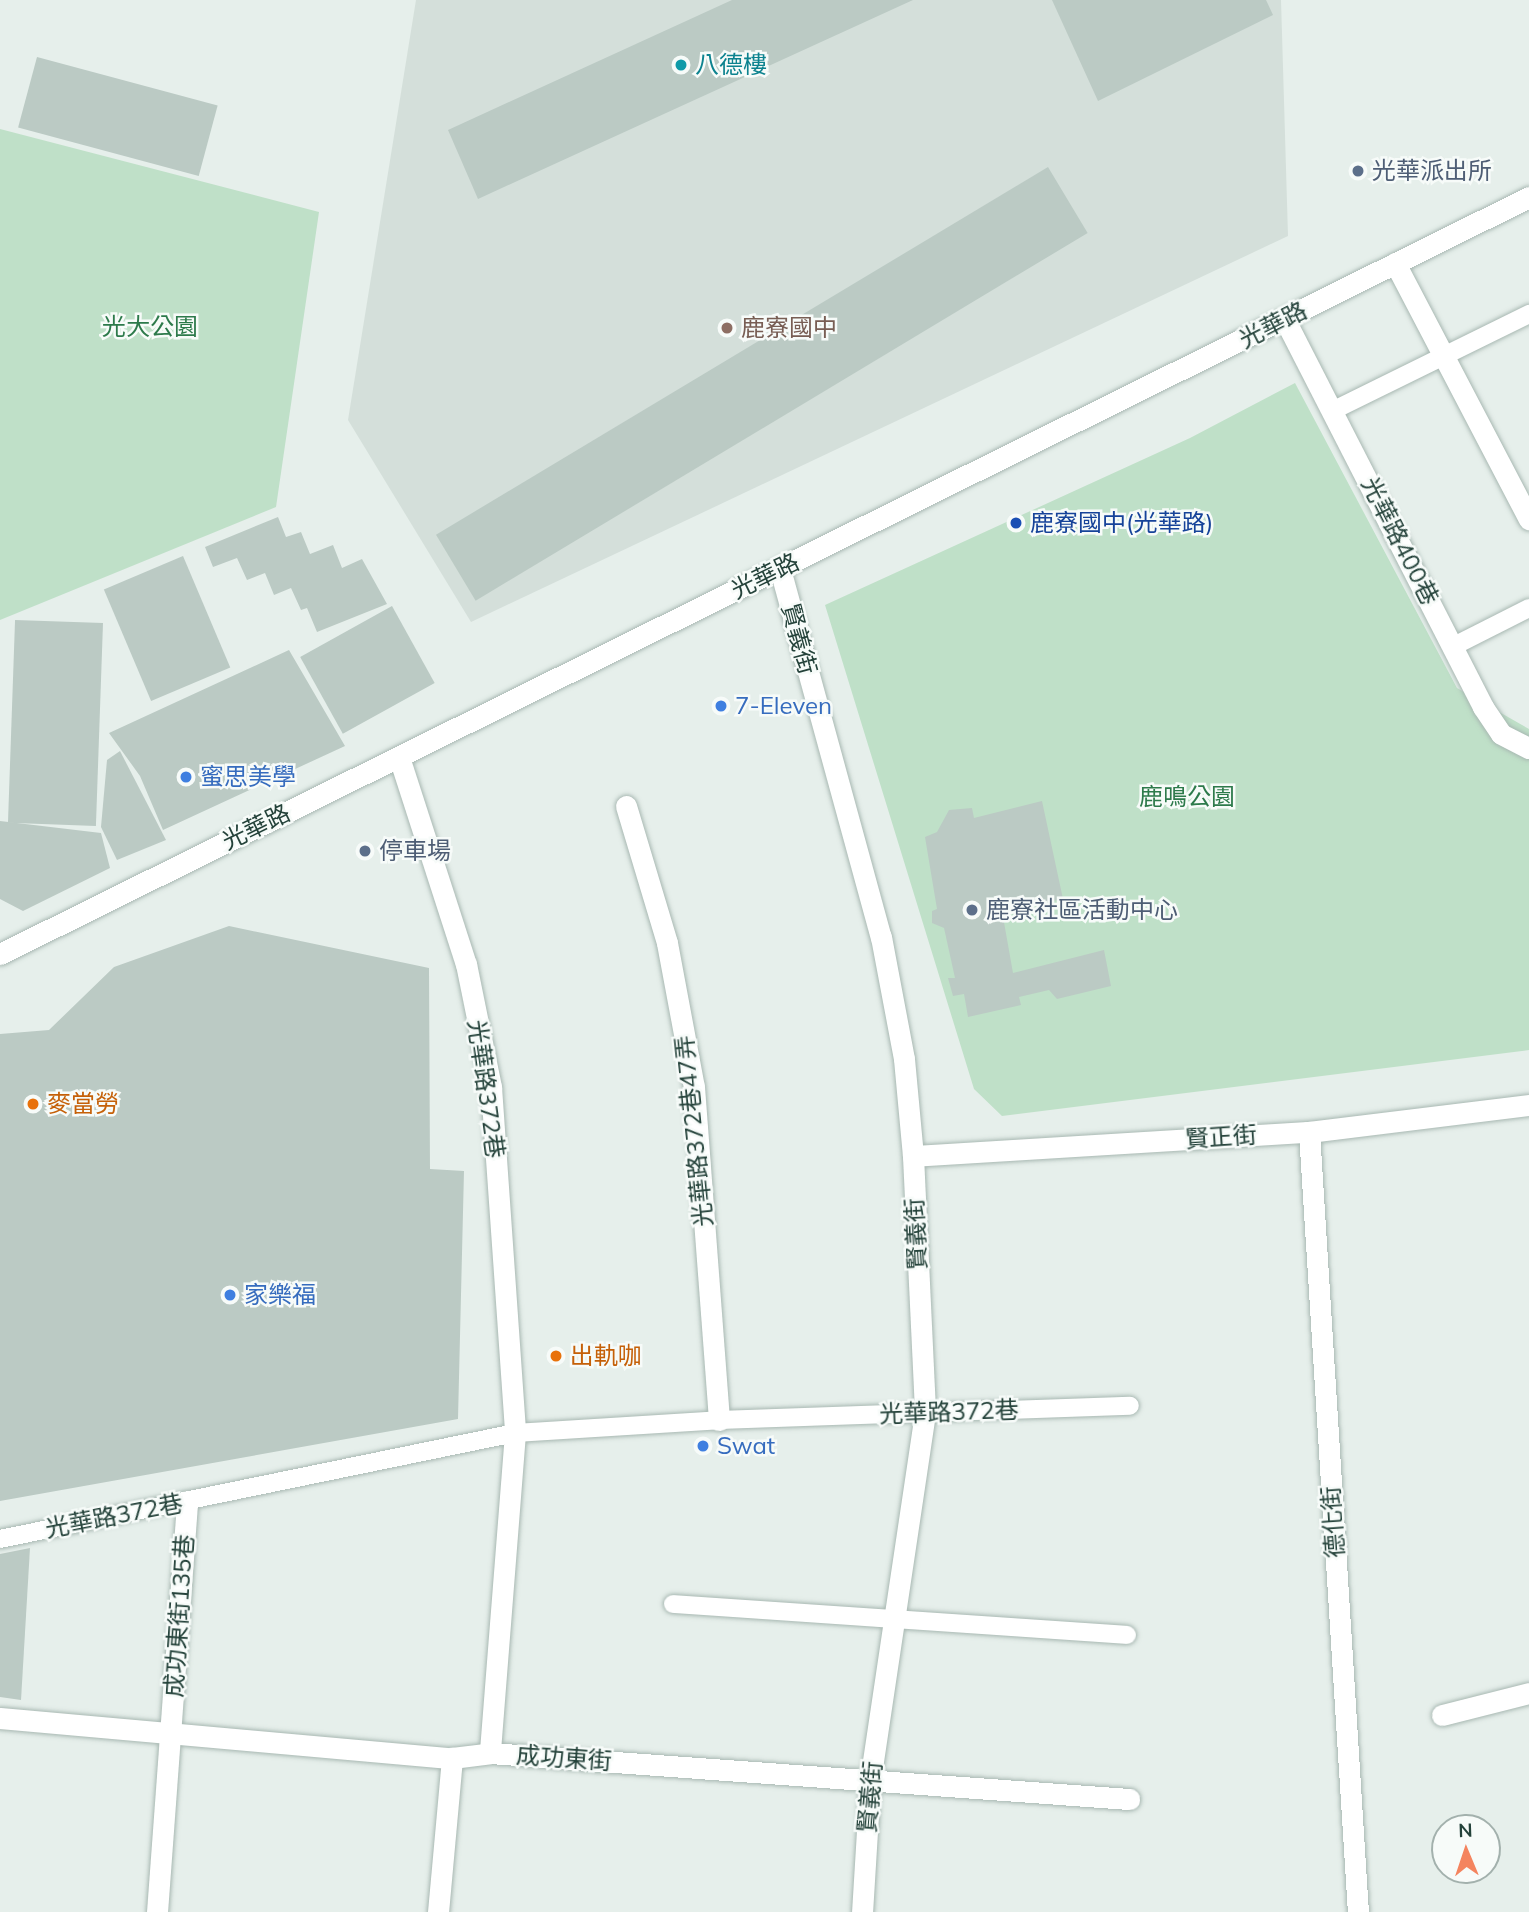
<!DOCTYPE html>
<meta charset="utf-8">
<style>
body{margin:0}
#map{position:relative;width:1529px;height:1912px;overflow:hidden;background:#e6efeb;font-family:Mulish,"Noto Sans TC",sans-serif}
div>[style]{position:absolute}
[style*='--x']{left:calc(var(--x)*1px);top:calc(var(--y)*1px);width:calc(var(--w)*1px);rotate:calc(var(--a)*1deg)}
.built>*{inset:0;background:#d4dfda}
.green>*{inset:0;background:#bfe0c8}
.building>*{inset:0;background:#bbcac4;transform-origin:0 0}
.roads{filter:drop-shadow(0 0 2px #a8b8b2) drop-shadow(0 0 2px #a8b8b2)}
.service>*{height:18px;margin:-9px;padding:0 9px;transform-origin:9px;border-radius:9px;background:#fff}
.minor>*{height:21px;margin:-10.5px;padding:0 10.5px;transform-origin:10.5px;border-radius:10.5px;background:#fff}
.tertiary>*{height:21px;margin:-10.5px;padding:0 10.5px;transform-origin:10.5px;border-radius:10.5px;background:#fff}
.dots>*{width:19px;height:19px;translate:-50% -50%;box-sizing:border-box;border:4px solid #f7fbf9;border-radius:50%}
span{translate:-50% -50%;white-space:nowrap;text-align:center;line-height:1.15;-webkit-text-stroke:5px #f7fbf9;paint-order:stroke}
.culture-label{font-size:24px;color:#0d838f}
.left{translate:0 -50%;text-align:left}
.service-label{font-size:24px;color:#4e5e75}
.street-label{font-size:24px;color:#24423a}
.park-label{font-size:24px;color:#2d7a4b}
.education-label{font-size:24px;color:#785e54}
.transit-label{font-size:24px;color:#164399}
.shop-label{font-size:24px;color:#366cbe}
.food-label{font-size:24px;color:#c56008}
.north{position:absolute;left:1431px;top:1814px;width:70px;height:70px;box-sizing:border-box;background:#f7fbf9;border:2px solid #a3b1ad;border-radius:50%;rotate:358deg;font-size:19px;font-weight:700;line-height:28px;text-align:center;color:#24423a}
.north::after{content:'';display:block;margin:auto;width:24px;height:32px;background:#f4845f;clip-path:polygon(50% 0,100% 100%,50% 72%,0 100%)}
</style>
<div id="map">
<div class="built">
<div style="clip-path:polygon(416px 0,1281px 0,1288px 236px,471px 622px,348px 420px)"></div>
</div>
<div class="green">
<div style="clip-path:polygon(0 129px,319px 212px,276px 507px,0 620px)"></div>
<div style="clip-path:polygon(1295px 383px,1457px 688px,1529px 729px,1529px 1050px,1002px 1116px,974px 1089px,825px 605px,1190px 438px)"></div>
</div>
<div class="building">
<div style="clip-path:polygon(732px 0,913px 0,478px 199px,448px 130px)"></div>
<div style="clip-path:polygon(1052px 0,1266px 0,1273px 15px,1098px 101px)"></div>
<div style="left:37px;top:57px;width:187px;height:73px;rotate:15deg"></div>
<div style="left:1048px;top:167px;width:77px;height:714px;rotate:59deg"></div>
<div style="clip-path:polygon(278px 517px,286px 537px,301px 532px,310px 554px,333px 545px,342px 568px,362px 559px,387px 604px,317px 632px,307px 608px,301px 610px,291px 588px,274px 595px,265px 573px,247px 580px,237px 558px,213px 567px,205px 547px)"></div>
<div style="left:183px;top:556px;width:121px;height:86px;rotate:67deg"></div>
<div style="left:392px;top:606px;width:88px;height:105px;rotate:61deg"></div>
<div style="left:103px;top:623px;width:203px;height:88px;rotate:92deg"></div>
<div style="clip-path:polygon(289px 650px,345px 746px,163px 830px,140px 776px,109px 733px)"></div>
<div style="clip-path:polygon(120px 751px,166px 840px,117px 860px,101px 827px,107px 760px)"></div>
<div style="clip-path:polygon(1042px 801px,1063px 899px,1002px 911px,1013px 973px,1104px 950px,1111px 986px,1057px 999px,1049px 990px,1019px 997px,1021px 1005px,968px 1017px,964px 994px,953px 996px,948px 978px,955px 978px,944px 928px,932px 923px,932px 911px,937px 909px,925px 837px,937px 832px,949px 810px,972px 808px,974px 818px)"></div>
<div style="clip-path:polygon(0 821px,101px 833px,110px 868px,23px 911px,0 899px)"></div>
<div style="clip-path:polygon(229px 926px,429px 968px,430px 1169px,464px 1171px,458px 1419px,0 1501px,0 1034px,49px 1030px,114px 967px)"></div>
<div style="clip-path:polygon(30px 1548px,21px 1700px,0 1697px,0 1554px)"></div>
</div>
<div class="roads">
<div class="service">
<div style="--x:1332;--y:411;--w:220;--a:-26.2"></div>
<div style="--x:1454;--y:646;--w:84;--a:-26.9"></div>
<div style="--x:0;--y:1539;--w:526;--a:-11.63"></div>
<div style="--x:515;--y:1433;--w:204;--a:-3.6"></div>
<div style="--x:719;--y:1420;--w:411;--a:-2"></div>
<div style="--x:673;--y:1604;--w:455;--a:3.9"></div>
</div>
<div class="minor">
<div style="--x:1395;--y:263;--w:289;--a:62.4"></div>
<div style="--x:1285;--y:320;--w:435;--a:62.9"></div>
<div style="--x:1483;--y:707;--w:32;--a:56"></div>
<div style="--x:1501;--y:734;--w:31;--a:27"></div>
<div style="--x:780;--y:569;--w:382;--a:74.7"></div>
<div style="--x:881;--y:937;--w:124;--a:79.3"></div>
<div style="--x:904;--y:1059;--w:97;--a:84.7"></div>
<div style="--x:913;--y:1156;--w:257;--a:87.3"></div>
<div style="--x:925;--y:1413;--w:373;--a:98.5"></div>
<div style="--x:870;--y:1782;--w:130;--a:93.5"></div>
<div style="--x:399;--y:757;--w:218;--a:72.1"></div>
<div style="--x:466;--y:964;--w:126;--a:78.5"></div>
<div style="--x:491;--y:1087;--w:347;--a:86"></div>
<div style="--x:515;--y:1433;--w:321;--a:94.5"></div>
<div style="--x:626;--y:806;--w:143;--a:73.3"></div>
<div style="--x:667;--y:943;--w:147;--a:79.4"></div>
<div style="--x:694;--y:1087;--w:334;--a:85.7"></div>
<div style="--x:1309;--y:1132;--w:782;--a:86.41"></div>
<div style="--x:913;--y:1156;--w:397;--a:-3.5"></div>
<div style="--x:1309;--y:1132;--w:222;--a:-7"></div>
<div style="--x:1442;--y:1715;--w:90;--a:-14.2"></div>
<div style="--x:0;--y:1718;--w:454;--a:5.1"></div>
<div style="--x:452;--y:1758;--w:38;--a:-7"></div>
<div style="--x:490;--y:1753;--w:641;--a:4.12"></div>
<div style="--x:157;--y:1912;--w:412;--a:-85.8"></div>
<div style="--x:438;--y:1912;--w:155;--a:-84.8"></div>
</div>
<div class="tertiary">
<div style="--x:0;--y:954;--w:1706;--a:-26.34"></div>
</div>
</div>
<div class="dots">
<div style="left:681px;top:65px;background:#0f9aa8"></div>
<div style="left:1358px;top:171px;background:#5c6f8a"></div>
<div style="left:727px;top:328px;background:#8d6e63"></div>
<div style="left:1016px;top:523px;background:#1a4fb4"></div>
<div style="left:721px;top:706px;background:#3f7fe0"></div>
<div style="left:186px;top:777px;background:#3f7fe0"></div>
<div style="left:365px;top:851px;background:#5c6f8a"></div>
<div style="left:972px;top:910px;background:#5c6f8a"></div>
<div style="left:33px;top:1104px;background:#e8710a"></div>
<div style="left:230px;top:1295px;background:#3f7fe0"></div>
<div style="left:556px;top:1356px;background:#e8710a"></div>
<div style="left:703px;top:1446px;background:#3f7fe0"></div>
</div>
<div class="culture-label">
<span class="left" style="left:695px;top:65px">八德樓</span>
</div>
<div class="service-label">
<span class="left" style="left:1372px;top:171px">光華派出所</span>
<span class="left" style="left:379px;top:851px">停車場</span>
<span class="left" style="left:986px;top:910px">鹿寮社區活動中心</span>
</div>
<div class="street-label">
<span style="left:1273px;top:325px;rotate:-27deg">光華路</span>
<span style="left:1400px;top:541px;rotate:63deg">光華路400巷</span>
<span style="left:765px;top:576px;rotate:-26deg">光華路</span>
<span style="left:799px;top:639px;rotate:75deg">賢義街</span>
<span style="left:256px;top:827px;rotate:-26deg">光華路</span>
<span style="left:486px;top:1089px;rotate:82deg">光華路372巷</span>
<span style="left:694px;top:1131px;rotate:-96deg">光華路372巷47弄</span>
<span style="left:1221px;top:1137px;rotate:-4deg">賢正街</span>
<span style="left:916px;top:1234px;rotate:-93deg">賢義街</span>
<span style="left:949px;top:1412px;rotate:-2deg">光華路372巷</span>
<span style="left:114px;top:1516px;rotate:-11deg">光華路372巷</span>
<span style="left:1333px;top:1522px;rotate:-94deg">德化街</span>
<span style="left:179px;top:1616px;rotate:-86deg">成功東街135巷</span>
<span style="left:564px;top:1758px;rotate:4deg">成功東街</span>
<span style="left:870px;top:1797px;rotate:-85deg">賢義街</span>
</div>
<div class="park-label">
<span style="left:150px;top:327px">光大公園</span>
<span style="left:1187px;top:797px">鹿鳴公園</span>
</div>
<div class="education-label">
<span class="left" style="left:741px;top:328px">鹿寮國中</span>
</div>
<div class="transit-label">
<span class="left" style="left:1030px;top:523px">鹿寮國中(光華路)</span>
</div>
<div class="shop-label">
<span class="left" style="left:735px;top:706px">7-Eleven</span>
<span class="left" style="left:200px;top:777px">蜜思美學</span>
<span class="left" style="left:244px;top:1295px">家樂福</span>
<span class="left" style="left:717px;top:1446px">Swat</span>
</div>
<div class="food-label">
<span class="left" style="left:47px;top:1104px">麥當勞</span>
<span class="left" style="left:570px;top:1356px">出軌咖</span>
</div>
<div class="north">N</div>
</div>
